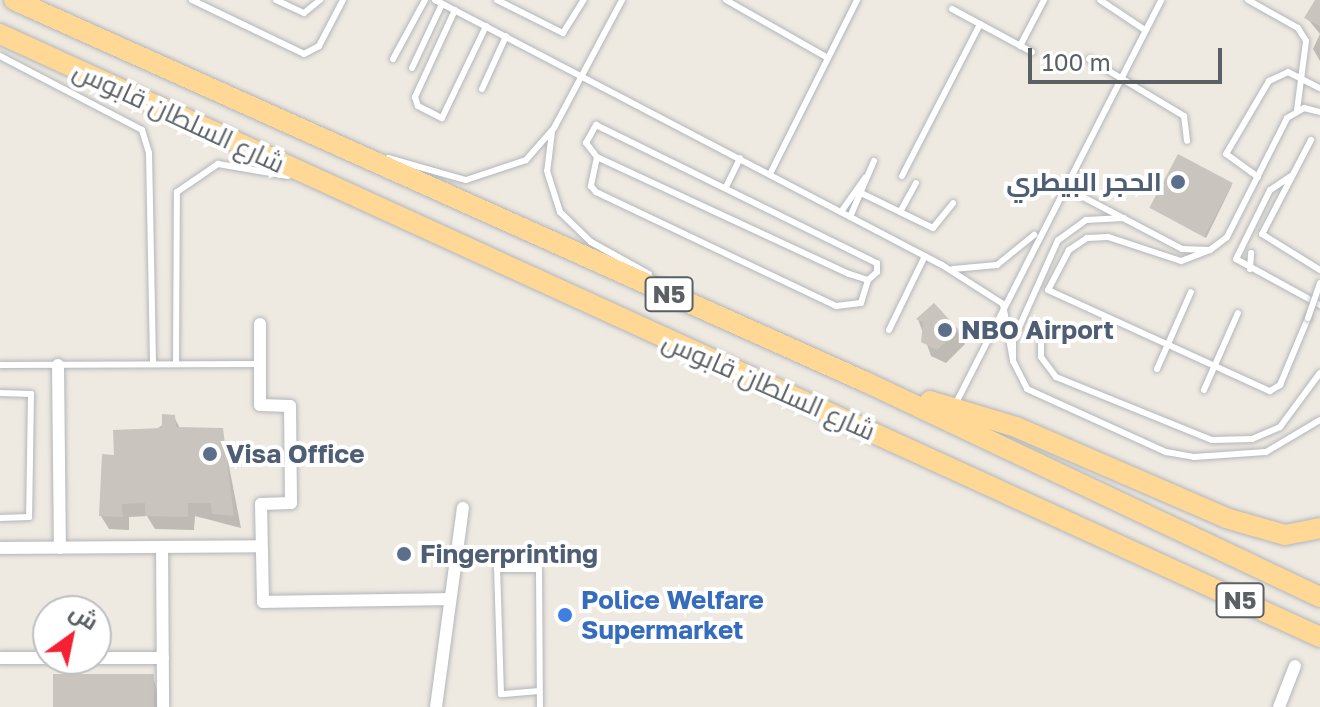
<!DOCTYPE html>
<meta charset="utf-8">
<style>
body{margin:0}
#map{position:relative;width:1320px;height:707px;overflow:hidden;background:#eee9e1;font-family:"Golos Text",Cairo,sans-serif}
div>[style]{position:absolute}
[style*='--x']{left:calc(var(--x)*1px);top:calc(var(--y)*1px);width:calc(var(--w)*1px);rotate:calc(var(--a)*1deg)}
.shadow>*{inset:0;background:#0003}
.building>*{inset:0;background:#c9c4be;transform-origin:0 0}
.roads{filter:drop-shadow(0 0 2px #b2b6ba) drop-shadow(0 0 2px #b2b6ba)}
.service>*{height:6px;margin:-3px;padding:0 3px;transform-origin:3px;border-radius:3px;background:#fff}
.minor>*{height:12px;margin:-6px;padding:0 6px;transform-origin:6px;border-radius:6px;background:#fff}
.trunk>*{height:20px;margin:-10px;padding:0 10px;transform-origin:10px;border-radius:10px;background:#ffd896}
.bridges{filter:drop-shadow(0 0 2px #b2b6ba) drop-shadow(0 0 2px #b2b6ba)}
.service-bridge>*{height:6px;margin:-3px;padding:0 3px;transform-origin:3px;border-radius:3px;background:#fff}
.dots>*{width:22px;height:22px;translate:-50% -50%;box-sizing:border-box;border:4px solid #fff;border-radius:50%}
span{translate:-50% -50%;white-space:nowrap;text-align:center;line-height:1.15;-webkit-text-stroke:8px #fff;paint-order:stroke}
.shield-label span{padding:2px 6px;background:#fff;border:2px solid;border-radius:6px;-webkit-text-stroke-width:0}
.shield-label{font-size:24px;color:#5a6064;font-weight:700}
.street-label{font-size:26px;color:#5a6064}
.service-label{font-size:26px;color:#4e5e75;font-weight:700}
.right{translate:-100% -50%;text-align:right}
.left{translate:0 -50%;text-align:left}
.shop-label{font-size:26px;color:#366cbe;font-weight:700}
.north{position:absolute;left:32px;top:595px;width:80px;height:80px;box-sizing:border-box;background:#fff;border:2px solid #bdbfc1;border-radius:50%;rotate:33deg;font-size:22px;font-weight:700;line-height:32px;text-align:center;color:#5a6064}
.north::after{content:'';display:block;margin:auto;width:28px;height:36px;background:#f42133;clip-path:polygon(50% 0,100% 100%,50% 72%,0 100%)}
.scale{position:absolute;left:1028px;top:48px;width:194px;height:36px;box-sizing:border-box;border:4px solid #5a6064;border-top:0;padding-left:10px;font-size:24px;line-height:28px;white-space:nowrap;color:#5a6064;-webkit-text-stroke:6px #fff;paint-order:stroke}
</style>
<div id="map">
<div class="shadow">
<div style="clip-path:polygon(1317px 0,1320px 0,1320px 34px,1307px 18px)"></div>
<div style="clip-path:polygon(1320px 34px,1320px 61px,1313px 49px)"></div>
<div style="clip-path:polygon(1232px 185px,1206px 238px,1152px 208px)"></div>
<div style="clip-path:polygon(918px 319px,958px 331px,965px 344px,946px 363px,931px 356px)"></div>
<div style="clip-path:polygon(174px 417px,181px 430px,222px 430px,241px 528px,195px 516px,194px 530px,155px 529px,147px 516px,129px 517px,129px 530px,109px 529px,101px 516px,116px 457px)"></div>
<div style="clip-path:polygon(153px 676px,161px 707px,54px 707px)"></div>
</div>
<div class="building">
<div style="clip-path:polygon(1315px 0,1320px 0,1320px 26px,1304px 18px)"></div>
<div style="left:1178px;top:154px;width:62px;height:61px;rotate:28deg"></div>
<div style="clip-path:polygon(934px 303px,959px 330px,937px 350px,921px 342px,923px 322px,916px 319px)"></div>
<div style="clip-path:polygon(162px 414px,175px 415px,176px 427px,223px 428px,234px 516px,212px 514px,211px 503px,188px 503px,188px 517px,145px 516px,145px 503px,122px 504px,123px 517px,99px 516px,102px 454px,114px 455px,113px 430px,162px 428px)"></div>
<div style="left:53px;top:674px;width:101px;height:33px"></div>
</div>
<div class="roads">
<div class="service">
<div style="--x:192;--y:0;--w:124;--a:25.7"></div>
<div style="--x:304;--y:54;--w:17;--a:-28"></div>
<div style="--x:319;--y:46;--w:52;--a:-62.4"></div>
<div style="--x:276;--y:0;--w:31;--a:25"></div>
<div style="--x:304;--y:13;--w:21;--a:-39"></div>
<div style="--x:435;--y:0;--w:572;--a:27.6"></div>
<div style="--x:942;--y:265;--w:72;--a:32.6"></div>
<div style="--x:1003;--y:304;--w:58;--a:80"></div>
<div style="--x:497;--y:0;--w:74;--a:26.6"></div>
<div style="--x:563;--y:33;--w:39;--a:-58"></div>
<div style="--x:726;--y:0;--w:117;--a:29.6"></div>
<div style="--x:1100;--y:0;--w:54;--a:33.7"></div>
<div style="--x:1248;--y:0;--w:57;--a:29.2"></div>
<div style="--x:1298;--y:28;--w:15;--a:58"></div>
<div style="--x:1306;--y:41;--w:70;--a:97.4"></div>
<div style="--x:952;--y:9;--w:91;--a:28.3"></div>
<div style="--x:455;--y:10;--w:96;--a:114.7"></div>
<div style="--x:415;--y:97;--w:9;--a:72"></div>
<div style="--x:418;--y:106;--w:27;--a:27"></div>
<div style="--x:442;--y:118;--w:102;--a:-64.4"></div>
<div style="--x:1020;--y:46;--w:52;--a:-62.4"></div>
<div style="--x:0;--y:56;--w:160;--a:27.5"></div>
<div style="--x:142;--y:130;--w:24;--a:73"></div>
<div style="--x:149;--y:153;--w:211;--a:88.9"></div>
<div style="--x:393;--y:59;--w:67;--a:-61.5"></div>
<div style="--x:1089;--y:59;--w:111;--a:31"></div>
<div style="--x:1184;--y:116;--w:25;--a:83"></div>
<div style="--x:412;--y:68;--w:71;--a:-64.9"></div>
<div style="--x:482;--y:89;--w:58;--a:-65.6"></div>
<div style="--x:596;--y:125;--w:313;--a:26.2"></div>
<div style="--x:877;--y:263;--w:9;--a:90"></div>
<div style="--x:877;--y:272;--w:12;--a:138"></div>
<div style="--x:868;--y:280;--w:20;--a:-162"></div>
<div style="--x:849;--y:274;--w:278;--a:-155.1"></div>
<div style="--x:597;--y:157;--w:18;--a:-128"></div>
<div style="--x:586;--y:143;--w:21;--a:-61"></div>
<div style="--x:552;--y:132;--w:39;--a:97"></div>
<div style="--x:547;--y:171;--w:43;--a:72.4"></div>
<div style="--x:560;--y:212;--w:43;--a:44.1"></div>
<div style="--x:591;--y:242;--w:66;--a:28.9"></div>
<div style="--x:1311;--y:140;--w:106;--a:117.5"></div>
<div style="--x:1262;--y:234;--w:68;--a:31.8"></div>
<div style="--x:597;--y:157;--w:30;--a:102"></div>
<div style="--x:591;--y:186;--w:8;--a:50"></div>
<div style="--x:596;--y:192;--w:266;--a:25.4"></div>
<div style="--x:836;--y:306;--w:25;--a:-7"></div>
<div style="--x:861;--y:303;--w:24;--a:-73"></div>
<div style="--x:388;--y:158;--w:81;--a:15.8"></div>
<div style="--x:466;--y:180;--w:63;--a:-18.4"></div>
<div style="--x:526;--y:160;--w:43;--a:-48.8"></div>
<div style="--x:554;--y:128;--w:145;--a:-62"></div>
<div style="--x:770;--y:174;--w:195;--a:-63.4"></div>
<div style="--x:902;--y:176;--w:171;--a:-62.8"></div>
<div style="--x:1291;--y:176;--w:25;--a:146"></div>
<div style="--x:1270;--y:190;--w:77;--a:116.2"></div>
<div style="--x:1236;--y:259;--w:96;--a:28.7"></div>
<div style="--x:1258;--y:177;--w:39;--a:-144"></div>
<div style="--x:1226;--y:154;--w:85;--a:-59.5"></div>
<div style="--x:1269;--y:81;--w:21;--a:-25"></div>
<div style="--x:1288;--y:72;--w:36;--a:27"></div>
<div style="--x:1062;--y:186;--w:136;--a:27.7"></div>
<div style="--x:1182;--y:249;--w:28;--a:2"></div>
<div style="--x:1210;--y:250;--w:21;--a:-37"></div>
<div style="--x:1227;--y:237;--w:133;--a:-63.2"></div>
<div style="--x:1287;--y:118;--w:20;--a:-30"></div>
<div style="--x:1304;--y:108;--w:16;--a:14"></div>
<div style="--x:726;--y:187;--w:32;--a:-64"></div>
<div style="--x:861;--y:193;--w:80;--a:25.9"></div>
<div style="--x:933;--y:228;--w:32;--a:-51"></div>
<div style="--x:841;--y:212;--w:42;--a:-54.8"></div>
<div style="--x:900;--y:212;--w:33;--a:-61"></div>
<div style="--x:850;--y:217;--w:61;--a:-66.8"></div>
<div style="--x:1124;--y:218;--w:38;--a:177"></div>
<div style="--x:1086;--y:220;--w:34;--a:144"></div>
<div style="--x:1058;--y:240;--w:111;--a:114"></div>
<div style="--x:1013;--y:341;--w:20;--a:90"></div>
<div style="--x:1013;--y:361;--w:31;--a:63"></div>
<div style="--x:1027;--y:389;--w:153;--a:24.4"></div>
<div style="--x:1166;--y:452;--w:28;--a:10"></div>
<div style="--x:1194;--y:457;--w:72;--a:-4"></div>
<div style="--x:1266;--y:452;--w:63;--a:-30.7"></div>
<div style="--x:1210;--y:250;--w:31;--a:159"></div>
<div style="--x:1181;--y:261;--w:77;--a:-161.8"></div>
<div style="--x:1108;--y:237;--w:21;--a:177"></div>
<div style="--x:1087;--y:238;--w:22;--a:146"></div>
<div style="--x:1069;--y:250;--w:45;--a:117.7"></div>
<div style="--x:1048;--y:290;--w:244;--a:24.5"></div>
<div style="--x:1270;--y:391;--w:12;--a:-31"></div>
<div style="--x:1280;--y:385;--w:73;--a:-67.3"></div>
<div style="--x:953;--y:269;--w:44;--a:-5.2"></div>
<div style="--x:997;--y:265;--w:48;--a:-39"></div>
<div style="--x:1250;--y:269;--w:16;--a:-86"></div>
<div style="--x:889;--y:330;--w:82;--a:-64.1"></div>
<div style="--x:1041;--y:333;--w:24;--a:90"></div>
<div style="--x:1041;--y:357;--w:25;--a:53"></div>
<div style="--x:1056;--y:377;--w:168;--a:22"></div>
<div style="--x:1212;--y:440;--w:40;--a:-1.4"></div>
<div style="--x:1252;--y:439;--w:30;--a:-23"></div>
<div style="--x:1280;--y:427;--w:67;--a:-53.5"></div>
<div style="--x:176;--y:364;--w:172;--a:-89.7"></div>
<div style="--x:177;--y:192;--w:50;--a:-34.3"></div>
<div style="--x:218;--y:164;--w:71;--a:9.7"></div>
<div style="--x:0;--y:365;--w:260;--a:-0.2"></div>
<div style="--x:1157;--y:369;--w:84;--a:-66.2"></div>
<div style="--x:1204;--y:390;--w:84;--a:-66.2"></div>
<div style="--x:0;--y:393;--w:31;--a:2"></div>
<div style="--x:31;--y:394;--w:123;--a:90.9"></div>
<div style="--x:29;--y:517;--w:29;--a:178"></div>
<div style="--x:956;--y:403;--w:452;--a:-63"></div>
<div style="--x:539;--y:691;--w:38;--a:175"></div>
<div style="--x:501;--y:694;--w:125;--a:-91.8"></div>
<div style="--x:497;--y:569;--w:42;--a:0"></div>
<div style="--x:539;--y:569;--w:138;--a:89.6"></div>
</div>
<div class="minor">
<div style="--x:260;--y:324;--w:81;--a:90"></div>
<div style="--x:260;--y:405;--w:30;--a:2"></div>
<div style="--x:290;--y:406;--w:97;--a:89.4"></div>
<div style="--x:291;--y:503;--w:30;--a:178"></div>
<div style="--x:261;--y:504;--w:98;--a:88.8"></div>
<div style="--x:263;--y:602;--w:186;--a:-0.9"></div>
<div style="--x:58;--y:365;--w:183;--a:89.4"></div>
<div style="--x:162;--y:547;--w:160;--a:89.6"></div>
<div style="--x:0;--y:548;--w:261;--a:-0.4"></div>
<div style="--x:0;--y:658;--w:48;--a:0"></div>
<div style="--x:96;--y:658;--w:67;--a:0"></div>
<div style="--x:436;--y:707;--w:201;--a:-82.3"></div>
<div style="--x:1279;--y:707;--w:44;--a:-68.7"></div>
</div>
<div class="trunk">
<div style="--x:14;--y:0;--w:936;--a:24.16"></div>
<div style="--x:868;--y:383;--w:500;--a:25.34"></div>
<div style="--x:0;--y:34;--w:1451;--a:24.55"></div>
<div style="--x:930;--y:401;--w:90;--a:16.8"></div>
<div style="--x:1016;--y:427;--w:229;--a:23.4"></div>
<div style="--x:1226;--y:518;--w:61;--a:16.1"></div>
<div style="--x:1285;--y:535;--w:36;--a:-11"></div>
</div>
</div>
<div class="bridges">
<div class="service-bridge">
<div style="--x:1308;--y:318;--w:37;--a:-71"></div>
</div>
</div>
<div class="dots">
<div style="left:1178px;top:182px;background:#5c6f8a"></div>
<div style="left:945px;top:330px;background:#5c6f8a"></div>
<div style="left:210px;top:454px;background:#5c6f8a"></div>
<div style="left:404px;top:554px;background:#5c6f8a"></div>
<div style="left:565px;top:615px;background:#3f7fe0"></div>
</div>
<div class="shield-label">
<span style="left:669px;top:294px">N5</span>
<span style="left:1240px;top:600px">N5</span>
</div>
<div class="street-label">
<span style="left:179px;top:117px;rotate:25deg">شارع السلطان قابوس</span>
<span style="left:769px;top:386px;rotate:24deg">شارع السلطان قابوس</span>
</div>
<div class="service-label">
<span class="right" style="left:1162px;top:182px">الحجر البيطري</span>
<span class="left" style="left:961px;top:330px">NBO Airport</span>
<span class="left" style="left:226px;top:454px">Visa Office</span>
<span class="left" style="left:420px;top:554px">Fingerprinting</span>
</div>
<div class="shop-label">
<span class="left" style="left:581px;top:615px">Police Welfare<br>Supermarket</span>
</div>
<div class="north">ش</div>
<div class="scale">100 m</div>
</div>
